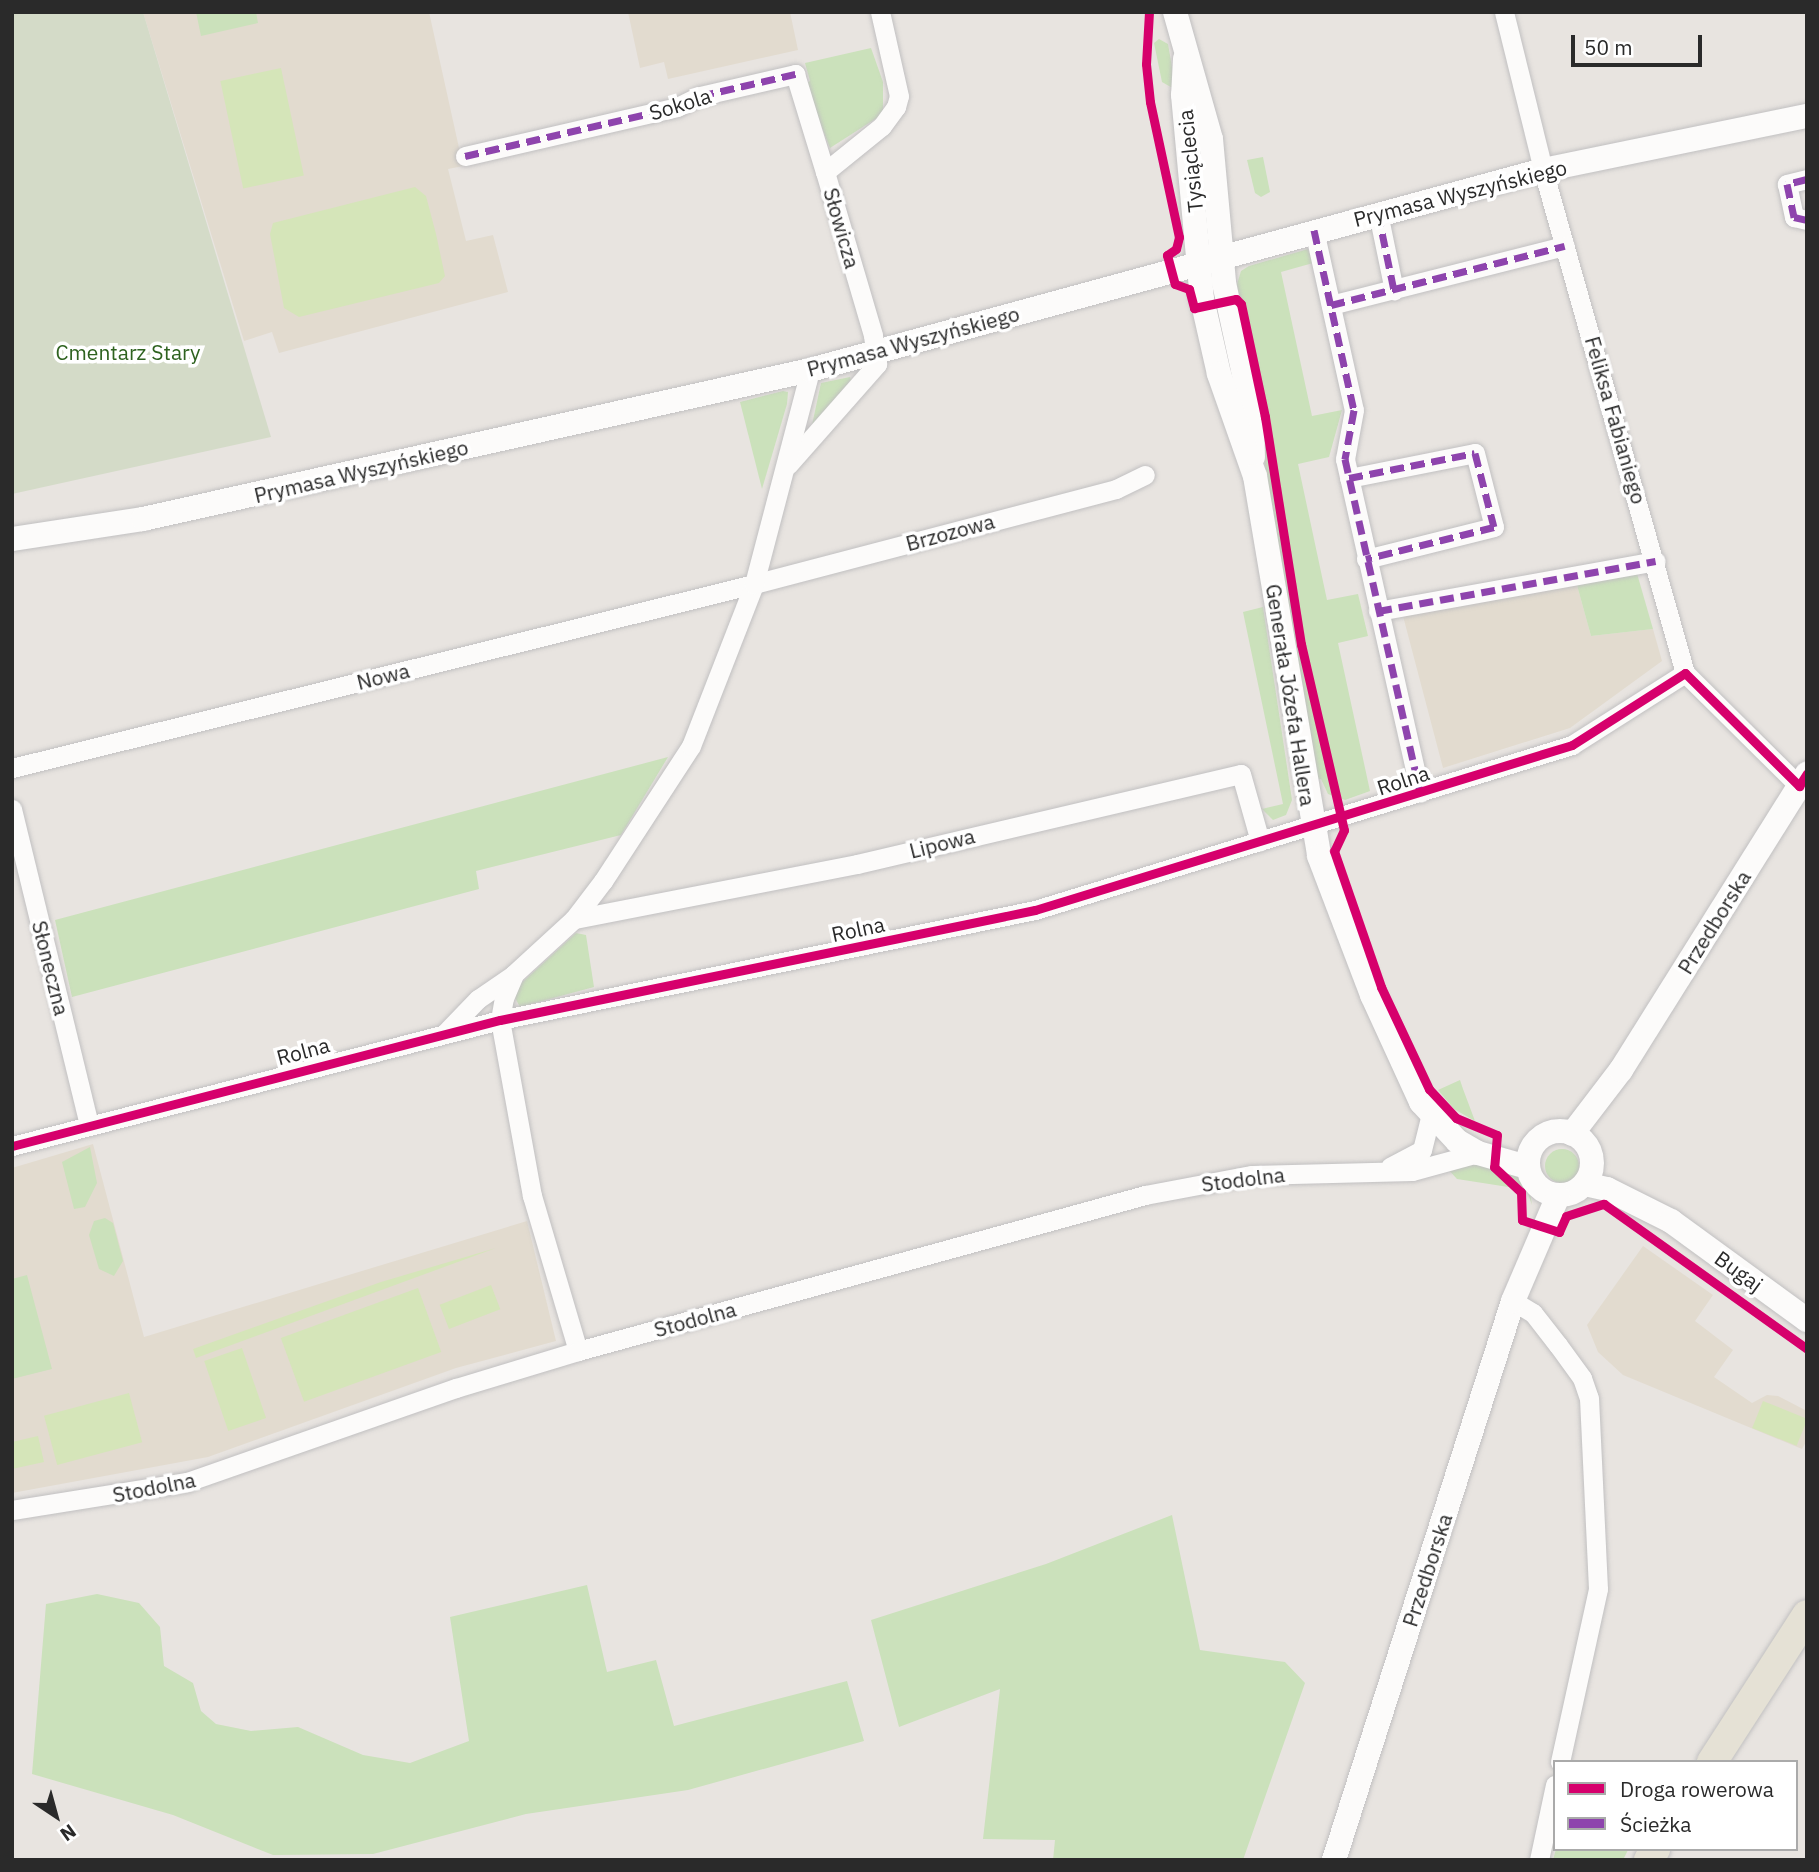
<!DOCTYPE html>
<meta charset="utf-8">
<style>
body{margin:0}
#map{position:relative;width:1819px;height:1872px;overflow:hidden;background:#e8e4e0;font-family:"IBM Plex Sans",sans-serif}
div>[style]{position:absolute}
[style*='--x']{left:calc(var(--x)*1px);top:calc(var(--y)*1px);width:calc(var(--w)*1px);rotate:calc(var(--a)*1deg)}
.education>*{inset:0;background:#e2dbcf}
.green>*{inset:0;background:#cbe1bb}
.round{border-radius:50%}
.cemetery>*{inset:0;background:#d4dbc8}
.pitch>*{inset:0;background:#d5e5b9;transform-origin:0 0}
.roads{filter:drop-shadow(0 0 2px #c1c0c1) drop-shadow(0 0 2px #c1c0c1)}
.minor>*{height:19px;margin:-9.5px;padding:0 9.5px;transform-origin:9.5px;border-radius:9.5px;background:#fcfbfa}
.tertiary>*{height:24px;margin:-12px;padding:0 12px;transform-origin:12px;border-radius:12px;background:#fcfbfa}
.tertiary>.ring{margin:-12px;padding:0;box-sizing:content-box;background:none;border:24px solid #fcfbfa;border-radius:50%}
.primary>*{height:30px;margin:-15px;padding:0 15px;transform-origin:15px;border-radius:15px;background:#e5e1d5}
.quiet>*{height:7px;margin-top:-3.5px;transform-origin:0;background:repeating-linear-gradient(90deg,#8e44ad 0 14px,transparent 0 21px)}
.cycleway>*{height:9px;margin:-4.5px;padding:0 4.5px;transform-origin:4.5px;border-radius:4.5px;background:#d6006c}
span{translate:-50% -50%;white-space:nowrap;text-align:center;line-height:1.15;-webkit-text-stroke:7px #fff;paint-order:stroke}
.street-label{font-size:21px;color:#2a2a2a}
.park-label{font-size:21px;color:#2e621f}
.frame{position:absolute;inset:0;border:14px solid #2a2a2a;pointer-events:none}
.legend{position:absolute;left:1553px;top:1760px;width:245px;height:91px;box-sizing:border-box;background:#fff;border:2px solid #aaa;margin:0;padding:9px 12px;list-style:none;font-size:21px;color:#2a2a2a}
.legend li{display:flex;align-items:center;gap:14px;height:35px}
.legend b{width:35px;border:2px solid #aaa}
.north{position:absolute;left:21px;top:1781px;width:70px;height:70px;-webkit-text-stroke:5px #fff;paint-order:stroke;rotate:144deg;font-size:19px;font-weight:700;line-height:28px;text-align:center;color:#2a2a2a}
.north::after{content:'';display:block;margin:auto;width:24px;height:32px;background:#2a2a2a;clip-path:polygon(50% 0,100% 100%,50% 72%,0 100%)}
.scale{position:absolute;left:1571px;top:35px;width:131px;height:32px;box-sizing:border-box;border:4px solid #2a2a2a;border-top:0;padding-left:9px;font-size:21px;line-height:24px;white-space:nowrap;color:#2a2a2a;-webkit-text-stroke:5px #fff;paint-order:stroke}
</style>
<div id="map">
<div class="education">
<div style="clip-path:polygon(143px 12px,429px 12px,463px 166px,448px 169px,466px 241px,493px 235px,508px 292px,279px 353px,272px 332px,244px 341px)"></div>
<div style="clip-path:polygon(628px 12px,790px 12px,798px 50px,668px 79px,664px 62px,640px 68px)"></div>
<div style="clip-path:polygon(1575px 578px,1591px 636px,1653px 629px,1662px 661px,1570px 728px,1443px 768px,1403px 616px)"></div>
<div style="clip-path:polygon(93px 1144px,144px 1337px,527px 1221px,556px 1341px,456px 1368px,208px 1457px,12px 1493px,12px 1168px)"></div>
<div style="clip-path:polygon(1643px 1246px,1713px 1295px,1695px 1321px,1733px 1350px,1714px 1377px,1752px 1403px,1767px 1395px,1778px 1396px,1807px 1411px,1807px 1440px,1802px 1449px,1623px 1375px,1598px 1352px,1587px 1325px)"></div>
</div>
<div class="green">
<div style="clip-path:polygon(196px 12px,256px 12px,258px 23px,201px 36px)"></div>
<div style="clip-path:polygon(1159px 39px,1168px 44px,1176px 90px,1162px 82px,1154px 43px)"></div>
<div style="clip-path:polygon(871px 48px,883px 82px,883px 114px,830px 148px,805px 85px,810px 81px,805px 63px)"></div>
<div style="clip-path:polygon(1263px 157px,1270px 192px,1261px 197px,1255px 193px,1247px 160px)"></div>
<div style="clip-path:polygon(1308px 249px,1313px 263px,1281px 272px,1312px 416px,1342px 410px,1329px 457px,1298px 464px,1327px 600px,1358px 594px,1368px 636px,1338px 643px,1370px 791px,1345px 800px,1328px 794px,1321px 779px,1314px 780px,1237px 284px,1241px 271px,1249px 266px)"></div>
<div style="clip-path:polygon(850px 377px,851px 380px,812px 425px,821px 383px)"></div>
<div style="clip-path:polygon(783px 391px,788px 392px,787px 404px,762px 489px,740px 402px)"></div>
<div style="clip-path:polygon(1636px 570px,1653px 629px,1591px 636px,1575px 578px)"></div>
<div style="clip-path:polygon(1263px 607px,1292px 800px,1286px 815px,1273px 820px,1262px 809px,1283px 804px,1243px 612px)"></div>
<div style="clip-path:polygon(668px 757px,621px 835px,476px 871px,479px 889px,72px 997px,55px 920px)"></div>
<div style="clip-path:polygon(576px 933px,586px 935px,594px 987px,520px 1007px,514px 996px,516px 988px)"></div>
<div style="clip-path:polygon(1460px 1080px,1463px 1089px,1475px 1121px,1454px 1109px,1438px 1090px)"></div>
<div style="clip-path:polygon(90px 1147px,97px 1183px,85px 1207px,74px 1209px,62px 1162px)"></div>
<div class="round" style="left:1545px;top:1149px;width:34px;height:34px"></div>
<div style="clip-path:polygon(1469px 1160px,1520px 1172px,1529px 1186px,1532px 1205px,1527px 1190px,1457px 1179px,1446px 1167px)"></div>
<div style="clip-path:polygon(105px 1218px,113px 1223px,123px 1261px,114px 1276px,99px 1269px,89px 1235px,94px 1221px)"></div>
<div style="clip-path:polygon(27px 1275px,52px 1369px,12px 1379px,12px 1279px)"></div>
<div style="clip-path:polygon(1172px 1515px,1200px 1650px,1285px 1662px,1305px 1683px,1243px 1860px,1053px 1860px,1055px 1840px,983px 1839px,1000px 1689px,899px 1727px,871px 1620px,1046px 1564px)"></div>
<div style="clip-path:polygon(587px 1585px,607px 1672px,656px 1660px,674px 1726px,847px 1681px,864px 1741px,688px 1790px,526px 1814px,373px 1854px,273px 1855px,173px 1815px,32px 1774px,46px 1604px,97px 1594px,139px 1603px,160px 1627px,164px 1666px,193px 1683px,201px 1711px,216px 1724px,251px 1731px,298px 1727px,363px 1755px,410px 1763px,469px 1741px,450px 1617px)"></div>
<div style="clip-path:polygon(1556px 1849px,1627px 1849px,1628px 1850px,1623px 1860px,1553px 1860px)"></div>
</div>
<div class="cemetery">
<div style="clip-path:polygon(12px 12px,143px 12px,271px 437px,12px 494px)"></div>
</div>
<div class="pitch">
<div style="left:281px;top:68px;width:110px;height:62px;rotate:78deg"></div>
<div style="clip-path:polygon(415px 187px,426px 196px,436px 234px,445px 276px,439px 283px,299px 317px,284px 308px,270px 234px,273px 223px)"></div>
<div style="clip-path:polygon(496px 1248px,196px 1358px,193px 1349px,381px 1282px)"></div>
<div style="left:491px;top:1285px;width:26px;height:55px;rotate:69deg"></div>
<div style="left:418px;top:1288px;width:68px;height:146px;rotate:70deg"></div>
<div style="left:242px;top:1348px;width:74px;height:40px;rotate:71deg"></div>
<div style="left:129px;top:1393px;width:51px;height:88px;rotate:75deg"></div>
<div style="left:1763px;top:1401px;width:48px;height:29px;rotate:22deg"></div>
<div style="clip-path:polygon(38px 1436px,44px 1462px,12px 1469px,12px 1442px)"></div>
</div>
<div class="roads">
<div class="minor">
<div style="--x:1504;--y:12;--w:163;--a:76.1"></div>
<div style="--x:1543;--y:170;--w:523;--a:74.24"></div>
<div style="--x:1685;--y:673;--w:161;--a:44.7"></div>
<div style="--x:465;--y:156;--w:218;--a:-13"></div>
<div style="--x:677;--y:107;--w:25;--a:-26"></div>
<div style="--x:700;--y:96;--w:98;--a:-13"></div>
<div style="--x:795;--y:74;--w:102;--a:73"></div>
<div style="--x:1807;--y:179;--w:21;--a:166"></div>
<div style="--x:1787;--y:184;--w:34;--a:78"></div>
<div style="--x:1794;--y:217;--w:13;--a:13"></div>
<div style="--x:1378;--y:213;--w:79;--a:78.3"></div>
<div style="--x:1314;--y:230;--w:184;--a:77.5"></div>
<div style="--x:1354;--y:410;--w:50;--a:100.4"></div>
<div style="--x:1345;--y:459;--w:342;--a:77.3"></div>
<div style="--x:1331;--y:305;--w:241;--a:-14.2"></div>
<div style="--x:788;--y:465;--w:135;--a:-48.6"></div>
<div style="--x:877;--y:364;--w:29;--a:-98"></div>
<div style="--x:873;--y:335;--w:170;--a:-106.4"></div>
<div style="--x:825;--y:172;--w:73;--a:-38.9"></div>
<div style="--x:882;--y:126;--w:24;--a:-54"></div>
<div style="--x:896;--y:107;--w:11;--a:-75"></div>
<div style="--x:899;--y:96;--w:86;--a:-102.7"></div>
<div style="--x:1349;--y:478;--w:128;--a:-11.2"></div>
<div style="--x:1475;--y:453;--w:76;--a:75.6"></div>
<div style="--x:1494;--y:527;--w:132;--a:166"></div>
<div style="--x:1378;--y:611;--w:282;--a:-10.2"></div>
<div style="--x:12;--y:768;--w:764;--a:-13.93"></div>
<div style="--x:754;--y:584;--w:374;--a:-14.7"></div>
<div style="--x:1116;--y:489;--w:32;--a:-26"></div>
<div style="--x:12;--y:809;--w:326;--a:76.3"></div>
<div style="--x:574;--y:919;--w:288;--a:-11"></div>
<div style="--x:857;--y:864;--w:394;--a:-13.2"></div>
<div style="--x:1241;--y:774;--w:70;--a:74.2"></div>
<div style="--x:446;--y:1032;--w:46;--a:-45.9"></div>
<div style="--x:478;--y:999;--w:42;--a:-34.4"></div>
<div style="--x:12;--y:1146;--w:504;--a:-14.48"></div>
<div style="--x:500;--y:1020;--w:546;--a:-11.62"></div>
<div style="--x:1035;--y:910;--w:562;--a:-17.08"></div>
<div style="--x:1572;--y:745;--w:134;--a:-32.5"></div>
<div style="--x:1390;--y:1167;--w:36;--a:-28"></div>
<div style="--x:1422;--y:1150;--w:36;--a:-76"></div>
<div style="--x:1513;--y:1301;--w:23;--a:31"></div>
<div style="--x:1533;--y:1313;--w:41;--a:52"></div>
<div style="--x:1558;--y:1345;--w:41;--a:54"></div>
<div style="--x:1582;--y:1378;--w:21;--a:71"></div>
<div style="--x:1589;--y:1398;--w:191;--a:87.3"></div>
<div style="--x:1598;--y:1589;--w:177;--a:102.4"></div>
<div style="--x:578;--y:1351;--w:162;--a:-106.5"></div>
<div style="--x:532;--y:1196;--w:179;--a:-100.3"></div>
<div style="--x:500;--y:1020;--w:22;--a:-80"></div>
<div style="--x:504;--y:998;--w:26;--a:-67"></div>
<div style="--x:514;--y:974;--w:81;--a:-42.5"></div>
<div style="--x:574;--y:919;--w:48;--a:-52.7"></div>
<div style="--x:603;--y:881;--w:161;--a:-56.9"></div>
<div style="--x:691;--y:746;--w:174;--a:-68.7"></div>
<div style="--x:754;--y:584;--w:221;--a:-75.3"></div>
<div style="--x:12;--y:1510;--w:177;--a:-9.1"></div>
<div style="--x:187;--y:1482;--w:285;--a:-19.3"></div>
<div style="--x:456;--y:1388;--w:127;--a:-16.9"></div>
<div style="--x:578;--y:1351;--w:588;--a:-15.38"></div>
<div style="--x:1145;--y:1195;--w:109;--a:-10.6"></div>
<div style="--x:1252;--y:1175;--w:160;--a:-1.4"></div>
<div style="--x:1412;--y:1171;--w:68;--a:-15.3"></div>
<div style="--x:1539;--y:1860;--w:77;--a:-78"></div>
</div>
<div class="tertiary">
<div style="--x:1175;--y:12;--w:132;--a:74.2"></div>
<div style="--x:1211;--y:139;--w:145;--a:84.8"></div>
<div style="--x:1224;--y:283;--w:131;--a:77.7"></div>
<div style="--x:1252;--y:411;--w:46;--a:88.8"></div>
<div style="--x:1185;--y:59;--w:36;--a:93"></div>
<div style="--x:1183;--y:95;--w:205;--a:84.7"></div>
<div style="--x:1202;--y:299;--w:77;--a:77.2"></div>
<div style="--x:1219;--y:374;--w:108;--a:70.6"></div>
<div style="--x:1255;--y:476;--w:385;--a:80.4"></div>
<div style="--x:1319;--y:856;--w:149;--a:69.1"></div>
<div style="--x:1372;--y:995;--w:118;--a:65.4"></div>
<div style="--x:1421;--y:1102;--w:53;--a:47.3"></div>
<div style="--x:1457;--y:1141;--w:24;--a:30"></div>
<div style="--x:1478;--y:1153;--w:51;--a:15.9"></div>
<div style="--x:12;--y:539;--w:133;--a:-8.7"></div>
<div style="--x:143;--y:519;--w:683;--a:-12.59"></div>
<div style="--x:810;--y:370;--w:760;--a:-15.26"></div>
<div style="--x:1543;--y:170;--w:269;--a:-11.6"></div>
<div class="ring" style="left:1528px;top:1131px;width:40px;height:40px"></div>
<div style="--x:1572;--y:1134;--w:81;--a:-52.6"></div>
<div style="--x:1621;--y:1070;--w:350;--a:-57.9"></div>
<div style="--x:1585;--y:1184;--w:23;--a:13"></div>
<div style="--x:1607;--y:1189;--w:72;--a:26.6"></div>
<div style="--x:1671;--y:1221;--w:168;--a:36.1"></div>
<div style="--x:1334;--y:1860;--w:587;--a:-72.24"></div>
<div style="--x:1513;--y:1301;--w:114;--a:-66.8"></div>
</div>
<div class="primary">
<div style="--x:1712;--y:1762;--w:175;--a:-57.1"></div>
<div style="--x:1649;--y:1860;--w:13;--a:-61"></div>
</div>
</div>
<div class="quiet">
<div style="--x:465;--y:156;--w:218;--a:-13"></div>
<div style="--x:677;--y:107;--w:25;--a:-26"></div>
<div style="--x:700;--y:96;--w:98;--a:-13"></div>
<div style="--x:1807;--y:179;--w:21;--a:166"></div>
<div style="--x:1787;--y:184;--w:34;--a:78"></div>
<div style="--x:1794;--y:217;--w:13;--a:13"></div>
<div style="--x:1378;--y:213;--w:79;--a:78.3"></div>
<div style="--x:1314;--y:230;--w:184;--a:77.5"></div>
<div style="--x:1354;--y:410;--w:50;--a:100.4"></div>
<div style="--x:1345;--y:459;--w:342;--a:77.3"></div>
<div style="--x:1331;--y:305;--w:241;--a:-14.2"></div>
<div style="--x:1349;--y:478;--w:128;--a:-11.2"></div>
<div style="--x:1475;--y:453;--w:76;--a:75.6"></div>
<div style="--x:1494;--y:527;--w:132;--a:166"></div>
<div style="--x:1378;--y:611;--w:282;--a:-10.2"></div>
</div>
<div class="cycleway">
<div style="--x:1149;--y:12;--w:52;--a:93.3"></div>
<div style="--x:1146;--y:64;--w:38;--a:84"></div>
<div style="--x:1150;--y:102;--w:138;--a:77.9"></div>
<div style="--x:1179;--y:237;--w:12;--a:104"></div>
<div style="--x:1176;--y:249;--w:11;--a:146"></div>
<div style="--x:1167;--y:255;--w:30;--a:75"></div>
<div style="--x:1175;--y:284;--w:15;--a:20"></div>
<div style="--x:1189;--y:289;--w:20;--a:75"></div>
<div style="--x:1194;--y:308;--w:43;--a:-12.1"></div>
<div style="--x:1236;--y:299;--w:7;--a:45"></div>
<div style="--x:1241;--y:304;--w:116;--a:78"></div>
<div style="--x:1265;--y:417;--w:230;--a:81"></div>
<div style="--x:1301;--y:644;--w:191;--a:77"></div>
<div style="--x:1344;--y:830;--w:23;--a:115"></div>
<div style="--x:1334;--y:851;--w:144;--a:70.9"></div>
<div style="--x:1381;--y:987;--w:113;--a:64.8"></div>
<div style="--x:1429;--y:1089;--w:40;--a:47"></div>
<div style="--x:1456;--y:1118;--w:44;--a:22.5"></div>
<div style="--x:1497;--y:1135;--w:32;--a:95"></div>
<div style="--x:1494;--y:1167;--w:37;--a:43"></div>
<div style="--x:1521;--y:1192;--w:28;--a:88"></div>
<div style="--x:1522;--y:1220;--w:39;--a:18"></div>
<div style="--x:1559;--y:1232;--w:17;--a:-66"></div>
<div style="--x:1566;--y:1216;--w:40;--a:-18"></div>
<div style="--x:1604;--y:1204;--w:249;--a:35.5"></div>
<div style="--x:12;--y:1146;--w:504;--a:-14.48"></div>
<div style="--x:500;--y:1020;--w:546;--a:-11.62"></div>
<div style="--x:1035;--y:910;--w:562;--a:-17.08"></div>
<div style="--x:1572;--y:745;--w:134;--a:-32.5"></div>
<div style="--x:1685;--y:673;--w:161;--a:44.7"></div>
<div style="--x:1799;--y:786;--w:15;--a:-58"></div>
</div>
<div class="street-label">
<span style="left:680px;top:104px;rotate:-17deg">Sokola</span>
<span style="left:1190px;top:161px;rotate:-96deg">Tysiąclecia</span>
<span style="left:1460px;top:193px;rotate:-14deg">Prymasa Wyszyńskiego</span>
<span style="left:842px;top:228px;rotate:74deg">Słowicza</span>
<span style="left:913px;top:341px;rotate:-15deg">Prymasa Wyszyńskiego</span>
<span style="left:1616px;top:420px;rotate:74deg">Feliksa Fabianiego</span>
<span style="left:361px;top:471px;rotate:-13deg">Prymasa Wyszyńskiego</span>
<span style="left:950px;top:532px;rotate:-15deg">Brzozowa</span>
<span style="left:383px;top:676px;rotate:-14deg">Nowa</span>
<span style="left:1291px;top:695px;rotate:81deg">Generała Józefa Hallera</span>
<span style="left:1403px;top:780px;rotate:-18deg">Rolna</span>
<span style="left:942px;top:843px;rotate:-14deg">Lipowa</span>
<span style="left:1714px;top:922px;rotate:-58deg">Przedborska</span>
<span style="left:858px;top:929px;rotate:-12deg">Rolna</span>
<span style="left:51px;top:968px;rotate:76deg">Słoneczna</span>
<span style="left:303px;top:1051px;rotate:-15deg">Rolna</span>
<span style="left:1243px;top:1179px;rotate:-7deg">Stodolna</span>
<span style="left:1739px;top:1271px;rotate:36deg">Bugaj</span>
<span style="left:695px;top:1319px;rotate:-15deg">Stodolna</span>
<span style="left:154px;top:1487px;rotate:-11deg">Stodolna</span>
<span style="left:1427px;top:1570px;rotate:-72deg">Przedborska</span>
</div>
<div class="park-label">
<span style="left:128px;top:352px">Cmentarz Stary</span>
</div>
<div class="frame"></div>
<ul class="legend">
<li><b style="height:9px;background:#d6006c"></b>Droga rowerowa</li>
<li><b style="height:9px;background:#8e44ad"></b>Ścieżka</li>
</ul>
<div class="north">N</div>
<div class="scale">50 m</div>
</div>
